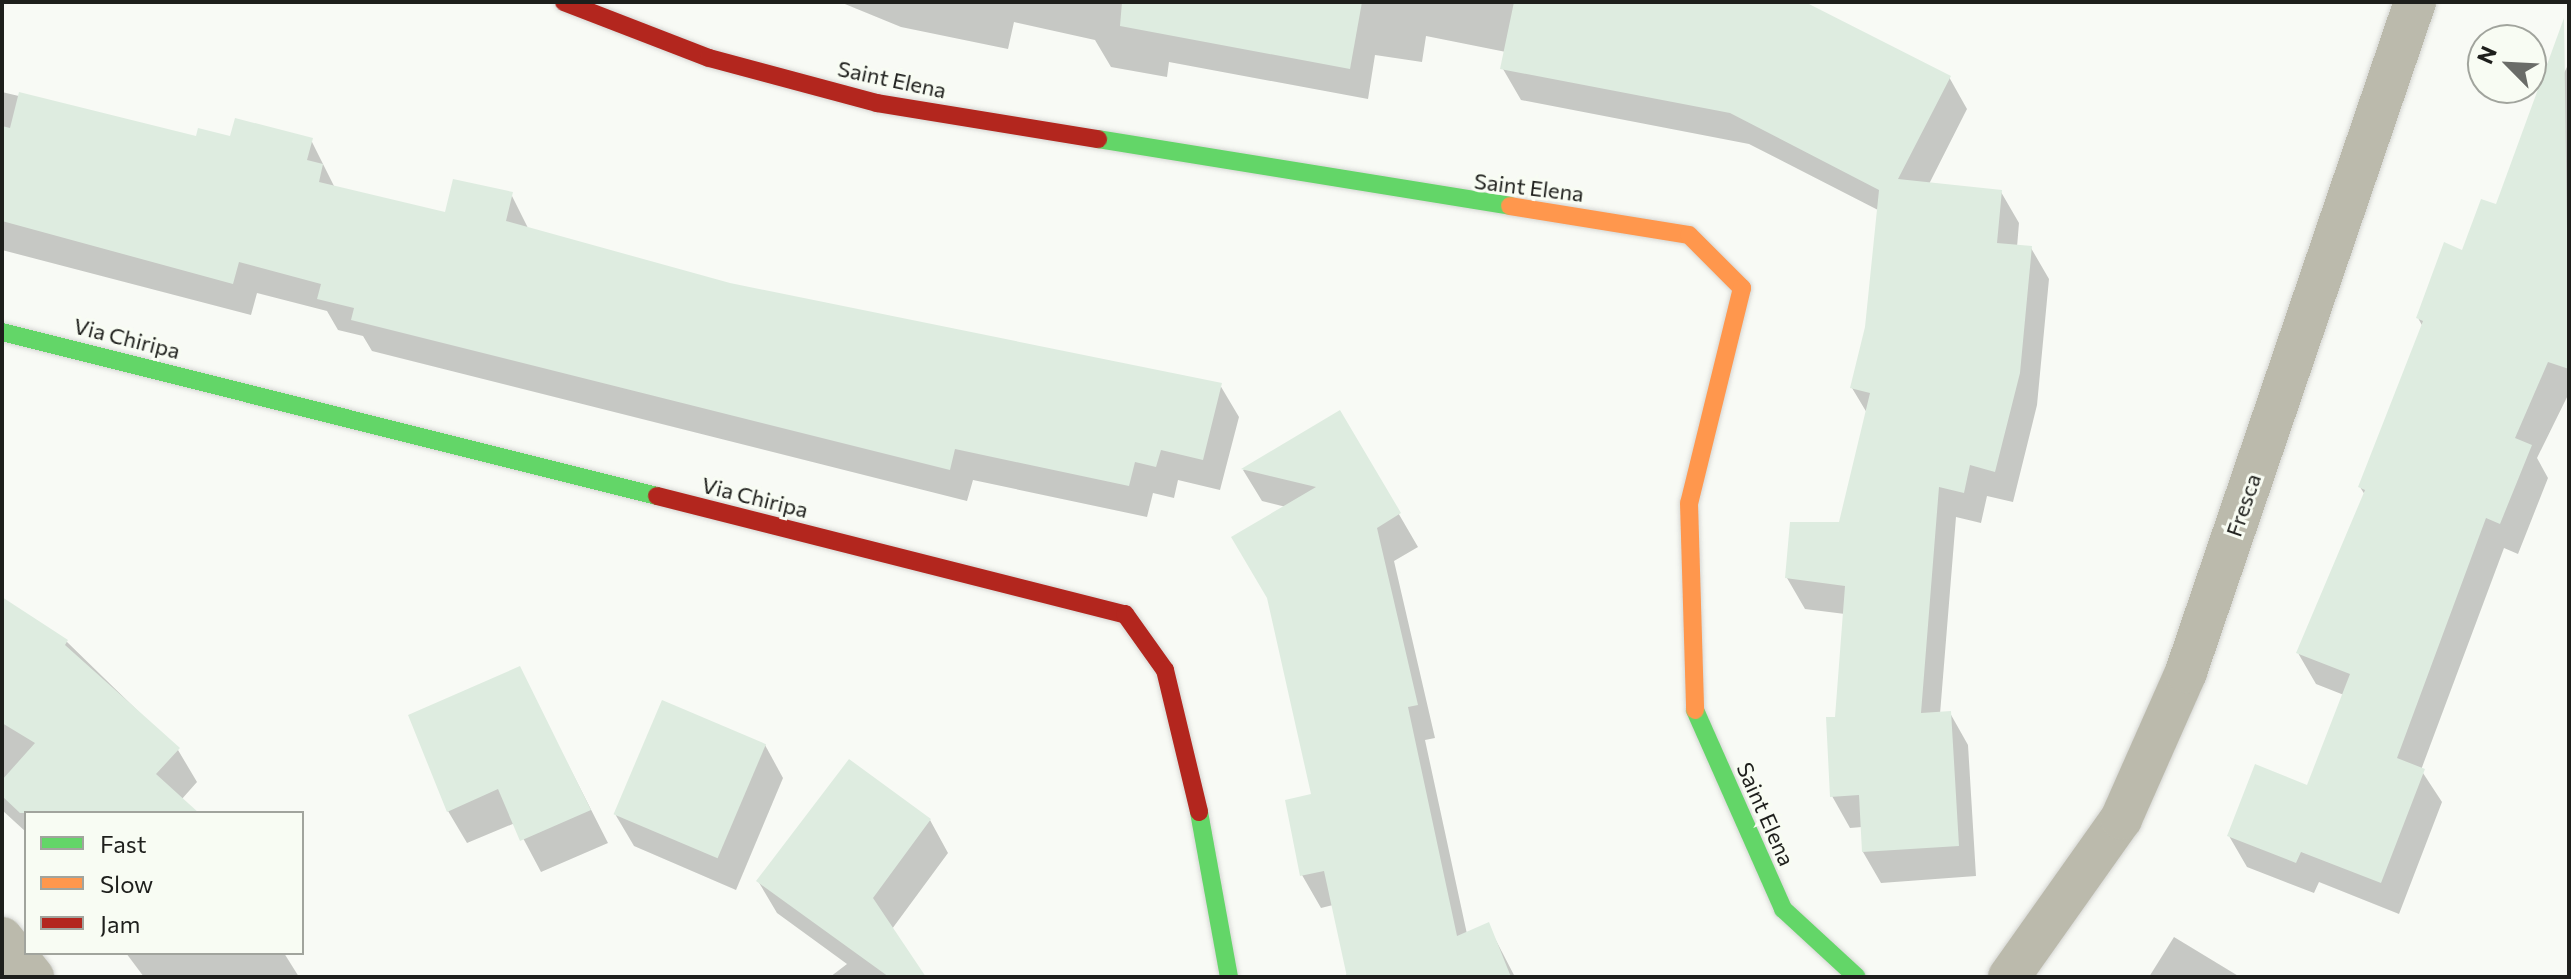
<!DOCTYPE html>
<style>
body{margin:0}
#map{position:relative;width:2571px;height:979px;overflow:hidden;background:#f8faf5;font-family:Commissioner,sans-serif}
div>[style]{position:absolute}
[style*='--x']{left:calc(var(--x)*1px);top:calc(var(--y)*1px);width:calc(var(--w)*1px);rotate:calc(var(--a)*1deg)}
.shadow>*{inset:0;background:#0003}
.building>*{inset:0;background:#deece0;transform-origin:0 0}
.roads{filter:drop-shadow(0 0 2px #d5d6d3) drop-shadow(0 0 2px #d5d6d3)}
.street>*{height:42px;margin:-21px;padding:0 21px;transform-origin:21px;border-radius:21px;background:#bbbaac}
.fast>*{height:18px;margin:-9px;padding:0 9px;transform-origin:9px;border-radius:9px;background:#63d668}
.slow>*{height:18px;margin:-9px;padding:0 9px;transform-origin:9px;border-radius:9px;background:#ff974d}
.jam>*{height:18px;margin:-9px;padding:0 9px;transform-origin:9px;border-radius:9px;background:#b3261e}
span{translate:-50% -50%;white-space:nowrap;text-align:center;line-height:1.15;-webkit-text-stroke:6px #f8fcf3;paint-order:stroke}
.street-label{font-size:22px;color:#1e1f1c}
.frame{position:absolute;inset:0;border:4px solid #1e1f1c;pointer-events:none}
.legend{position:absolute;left:24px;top:811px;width:280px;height:144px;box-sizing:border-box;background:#f8fcf3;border:2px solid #a1a49d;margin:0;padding:10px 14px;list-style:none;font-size:24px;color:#1e1f1c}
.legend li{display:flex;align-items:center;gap:16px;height:40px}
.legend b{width:40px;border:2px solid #a1a49d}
.north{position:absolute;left:2467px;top:24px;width:80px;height:80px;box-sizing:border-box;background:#f8fcf3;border:2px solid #a1a49d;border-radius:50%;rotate:294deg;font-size:22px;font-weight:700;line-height:32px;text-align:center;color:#1e1f1c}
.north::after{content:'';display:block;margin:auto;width:28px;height:36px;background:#6a6c68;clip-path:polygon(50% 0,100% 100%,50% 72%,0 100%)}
</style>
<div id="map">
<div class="shadow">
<div style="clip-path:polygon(840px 2px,1801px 2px,1949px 77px,1967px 109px,1929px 184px,2001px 192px,2019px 223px,2017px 247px,2031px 248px,2049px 279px,2037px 405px,2013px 502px,1987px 496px,1981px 523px,1956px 517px,1940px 714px,1950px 713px,1968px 745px,1976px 876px,1881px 883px,1863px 852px,1862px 827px,1850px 828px,1832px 796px,1845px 614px,1805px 609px,1787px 578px,1840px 524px,1867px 413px,1852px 388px,1867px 327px,1878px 210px,1749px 144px,1521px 100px,1503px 69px,1506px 52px,1426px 36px,1422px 62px,1375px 55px,1368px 99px,1169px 62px,1167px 77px,1111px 67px,1095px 40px,1014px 22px,1008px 49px,901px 27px)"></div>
<div style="clip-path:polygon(2569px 63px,2569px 393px,2537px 458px,2548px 478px,2518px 554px,2504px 548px,2421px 770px,2442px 802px,2399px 914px,2319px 882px,2314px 893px,2247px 867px,2229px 836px,2309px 787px,2344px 695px,2316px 684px,2298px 653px,2365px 495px,2360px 487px,2423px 327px,2418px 318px,2497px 207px)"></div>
<div style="clip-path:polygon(2px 92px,198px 139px,311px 140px,335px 188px,447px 214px,511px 194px,529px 230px,730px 285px,1220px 385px,1239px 417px,1220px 490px,1178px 480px,1174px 498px,1153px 493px,1147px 517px,973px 480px,967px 501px,372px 351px,363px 336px,338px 330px,327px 311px,257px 293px,251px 315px,2px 250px)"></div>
<div style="clip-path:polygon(1340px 413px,1418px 547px,1394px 561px,1435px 738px,1425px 740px,1467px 934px,1488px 925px,1515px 977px,1341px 977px,1348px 974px,1333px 905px,1321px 908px,1302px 875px,1313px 796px,1269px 598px,1286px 507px,1262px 501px,1243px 470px)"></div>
<div style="clip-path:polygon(2px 601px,66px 641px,178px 750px,197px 782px,181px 800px,196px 813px,26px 813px,26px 832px,2px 810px)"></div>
<div style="clip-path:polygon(519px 668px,608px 843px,541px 872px,515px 823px,467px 843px,448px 811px)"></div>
<div style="clip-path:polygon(765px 745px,783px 778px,736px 890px,634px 846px,615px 814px)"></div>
<div style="clip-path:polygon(930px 820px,948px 853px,892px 929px,924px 977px,830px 977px,847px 964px,777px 913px,758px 881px)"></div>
<div style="clip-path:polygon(2174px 937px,2240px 977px,2149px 977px)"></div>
<div style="clip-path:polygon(126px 953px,284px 953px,299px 977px,144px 977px)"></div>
</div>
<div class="building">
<div style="clip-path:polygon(1122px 2px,1362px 2px,1350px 69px,1120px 26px)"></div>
<div style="clip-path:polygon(1514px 2px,1805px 2px,1951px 76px,1898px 179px,2002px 190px,1997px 243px,2032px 246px,2020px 373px,1995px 472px,1970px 465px,1964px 493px,1939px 487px,1921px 713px,1951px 711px,1959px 846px,1862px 852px,1859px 795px,1830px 797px,1826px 717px,1835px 717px,1845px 586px,1785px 578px,1790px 522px,1839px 522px,1870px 393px,1850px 388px,1865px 327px,1879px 190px,1730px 113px,1500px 69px)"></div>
<div style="clip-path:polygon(2564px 18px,2569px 369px,2548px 362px,2515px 438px,2532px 445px,2500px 524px,2486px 518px,2397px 758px,2425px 769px,2381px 883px,2301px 852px,2296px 863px,2227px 836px,2255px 764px,2307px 785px,2350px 674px,2296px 653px,2365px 490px,2358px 487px,2423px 321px,2416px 318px,2444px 242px,2462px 250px,2481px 199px,2496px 204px)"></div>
<div style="clip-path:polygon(19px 92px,196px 136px,198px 128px,230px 136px,235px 118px,313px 138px,307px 160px,323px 164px,319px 182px,445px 212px,453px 179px,513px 192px,506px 221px,730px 283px,1222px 383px,1203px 460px,1161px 450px,1156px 467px,1135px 462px,1129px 486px,955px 449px,950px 470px,351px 320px,354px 308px,317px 299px,321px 284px,239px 262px,233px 284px,2px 221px,2px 126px,10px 128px)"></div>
<div style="clip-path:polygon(1340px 410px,1401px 513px,1377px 528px,1418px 705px,1408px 707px,1457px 936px,1489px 922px,1511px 977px,1347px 977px,1324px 871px,1300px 876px,1285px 800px,1311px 794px,1267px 598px,1231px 537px,1316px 487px,1241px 469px)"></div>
<div style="clip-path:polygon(2px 597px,68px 640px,65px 645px,180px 748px,156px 774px,199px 813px,20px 813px,2px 796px,2px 780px,35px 743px,2px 723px)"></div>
<div style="clip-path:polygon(520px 666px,591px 810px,520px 841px,498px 789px,447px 812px,408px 715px)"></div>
<div style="left:662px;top:700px;width:113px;height:124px;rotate:23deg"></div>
<div style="clip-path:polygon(849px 759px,931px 819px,873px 898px,926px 977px,889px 977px,756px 881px)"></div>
</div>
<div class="roads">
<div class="street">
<div style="--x:2;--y:938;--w:50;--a:51.5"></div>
<div style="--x:2009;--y:977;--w:194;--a:-54.7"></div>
<div style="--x:2121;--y:819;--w:161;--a:-66.1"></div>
<div style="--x:2186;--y:672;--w:708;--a:-71.13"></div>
</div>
<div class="fast">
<div style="--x:1098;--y:139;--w:417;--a:9.2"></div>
<div style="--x:2;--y:332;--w:675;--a:14.06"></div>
<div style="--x:1695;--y:710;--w:218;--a:66.1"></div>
<div style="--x:1783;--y:909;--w:100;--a:42.6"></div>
<div style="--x:1199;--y:812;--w:168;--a:79.7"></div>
</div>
<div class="slow">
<div style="--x:1510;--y:206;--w:181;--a:9.2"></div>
<div style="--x:1689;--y:235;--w:75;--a:45"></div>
<div style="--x:1742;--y:288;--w:221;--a:103.8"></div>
<div style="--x:1689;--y:503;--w:207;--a:88.3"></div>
</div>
<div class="jam">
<div style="--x:564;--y:2;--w:155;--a:21.1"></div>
<div style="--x:709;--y:58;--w:174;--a:15"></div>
<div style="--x:877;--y:103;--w:224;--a:9.3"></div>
<div style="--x:657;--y:496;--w:483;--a:14.2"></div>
<div style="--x:1125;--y:614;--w:69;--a:54.5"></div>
<div style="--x:1165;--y:670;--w:146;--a:76.5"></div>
</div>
</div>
<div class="street-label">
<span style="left:892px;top:79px;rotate:12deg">Saint Elena</span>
<span style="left:1529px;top:187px;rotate:7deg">Saint Elena</span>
<span style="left:127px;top:338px;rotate:14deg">Via Chiripa</span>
<span style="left:755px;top:497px;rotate:14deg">Via Chiripa</span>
<span style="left:2243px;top:505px;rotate:-71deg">Fresca</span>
<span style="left:1766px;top:814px;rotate:66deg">Saint Elena</span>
</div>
<div class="frame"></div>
<ul class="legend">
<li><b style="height:10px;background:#63d668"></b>Fast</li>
<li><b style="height:10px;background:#ff974d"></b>Slow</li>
<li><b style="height:10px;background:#b3261e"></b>Jam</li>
</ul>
<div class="north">N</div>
</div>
